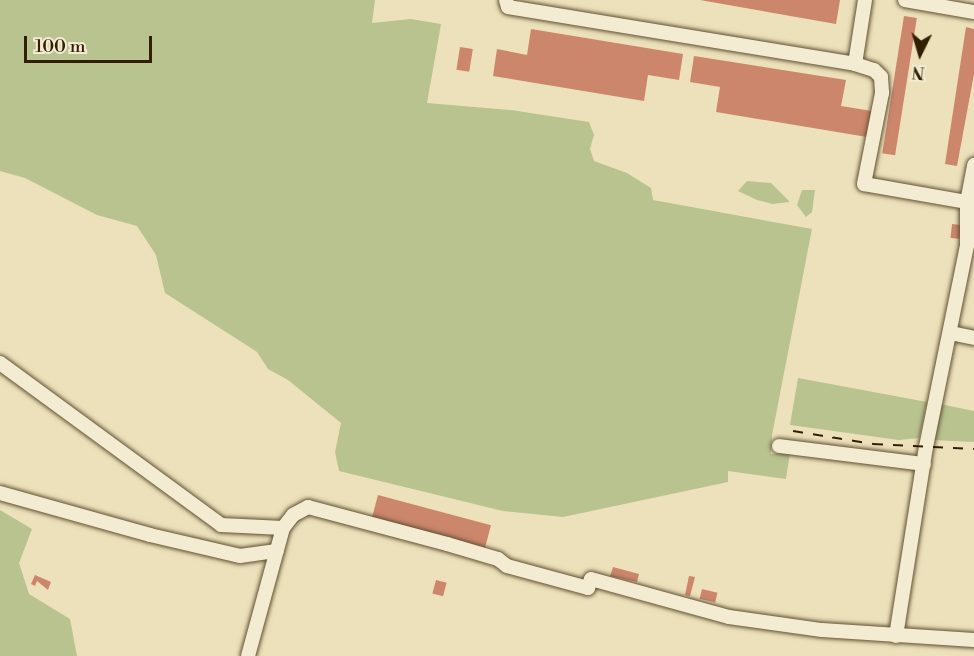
<!DOCTYPE html>
<style>
body{margin:0}
#map{position:relative;width:974px;height:656px;overflow:hidden;background:#ece1bb;font-family:"Libre Bodoni",serif}
div>[style]{position:absolute}
[style*='--x']{left:calc(var(--x)*1px);top:calc(var(--y)*1px);width:calc(var(--w)*1px);rotate:calc(var(--a)*1deg)}
.green>*{inset:0;background:#b8c390}
.building>*{inset:0;background:#cb866c;transform-origin:0 0}
.roads{filter:drop-shadow(0 0 2px #605031) drop-shadow(0 0 2px #605031)}
.minor>*{height:14px;margin:-7px;padding:0 7px;transform-origin:7px;border-radius:7px;background:#f3ecd3}
.rail>*{height:2px;margin-top:-1px;transform-origin:0;background:repeating-linear-gradient(90deg,#321f03 0 10px,transparent 0 20px)}
span{translate:-50% -50%;white-space:nowrap;text-align:center;line-height:1.15;-webkit-text-stroke:4.5px #f3ecd3;paint-order:stroke}
.north{position:absolute;left:890px;top:24px;width:60px;height:60px;-webkit-text-stroke:4px #f3ecd3;paint-order:stroke;rotate:185deg;font-size:16px;font-weight:700;line-height:24px;text-align:center;color:#321f03}
.north::after{content:'';display:block;margin:auto;width:21px;height:27px;background:#321f03;clip-path:polygon(50% 0,100% 100%,50% 72%,0 100%)}
.scale{position:absolute;left:24px;top:36px;width:128px;height:27px;box-sizing:border-box;border:3px solid #321f03;border-top:0;padding-left:8px;font-size:18px;line-height:21px;white-space:nowrap;color:#321f03;-webkit-text-stroke:4px #f3ecd3;paint-order:stroke}
</style>
<div id="map">
<div class="green">
<div style="clip-path:polygon(0 0,375px 0,372px 23px,411px 19px,441px 24px,427px 103px,511px 110px,589px 122px,594px 135px,590px 149px,594px 161px,627px 173px,651px 188px,653px 200px,812px 229px,772px 435px,771px 454px,790px 453px,786px 479px,728px 471px,728px 482px,563px 517px,503px 511px,339px 471px,335px 452px,341px 423px,288px 380px,268px 369px,257px 352px,165px 293px,156px 255px,137px 226px,97px 215px,25px 178px,0 171px)"></div>
<div style="clip-path:polygon(747px 181px,771px 183px,790px 202px,772px 204px,757px 200px,738px 191px)"></div>
<div style="clip-path:polygon(802px 190px,815px 190px,812px 212px,806px 217px,797px 205px)"></div>
<div style="clip-path:polygon(798px 378px,927px 402px,919px 438px,899px 440px,790px 425px)"></div>
<div style="clip-path:polygon(940px 404px,974px 411px,974px 442px,932px 440px)"></div>
<div style="clip-path:polygon(0 510px,32px 529px,19px 563px,29px 594px,70px 619px,77px 656px,0 656px)"></div>
</div>
<div class="building">
<div style="clip-path:polygon(700px 0,840px 0,836px 24px)"></div>
<div style="left:904px;top:16px;width:13px;height:139px;rotate:9deg"></div>
<div style="clip-path:polygon(966px 27px,974px 29px,974px 74px,957px 166px,945px 164px)"></div>
<div style="clip-path:polygon(531px 29px,683px 54px,679px 80px,648px 75px,644px 101px,493px 76px,497px 49px,527px 55px)"></div>
<div style="left:460px;top:47px;width:13px;height:23px;rotate:9deg"></div>
<div style="clip-path:polygon(694px 56px,846px 80px,841px 106px,872px 111px,867px 137px,716px 112px,720px 87px,690px 82px)"></div>
<div style="left:952px;top:224px;width:9px;height:14px;rotate:6deg"></div>
<div style="left:378px;top:495px;width:117px;height:23px;rotate:15deg"></div>
<div style="clip-path:polygon(613px 567px,639px 574px,637px 582px,610px 576px)"></div>
<div style="clip-path:polygon(35px 575px,51px 582px,48px 590px,37px 581px,35px 586px,31px 584px)"></div>
<div style="clip-path:polygon(689px 576px,695px 577px,690px 596px,685px 595px)"></div>
<div style="left:436px;top:580px;width:11px;height:14px;rotate:15deg"></div>
<div style="left:702px;top:589px;width:16px;height:10px;rotate:14deg"></div>
</div>
<div class="roads">
<div class="minor">
<div style="--x:506;--y:0;--w:7;--a:74"></div>
<div style="--x:508;--y:7;--w:352;--a:9.3"></div>
<div style="--x:855;--y:64;--w:20;--a:18"></div>
<div style="--x:874;--y:70;--w:10;--a:45"></div>
<div style="--x:881;--y:77;--w:16;--a:86"></div>
<div style="--x:882;--y:93;--w:93;--a:101.2"></div>
<div style="--x:864;--y:184;--w:105;--a:9.9"></div>
<div style="--x:905;--y:0;--w:70;--a:9.9"></div>
<div style="--x:855;--y:64;--w:65;--a:-81.1"></div>
<div style="--x:951;--y:333;--w:24;--a:12"></div>
<div style="--x:0;--y:363;--w:274;--a:36.2"></div>
<div style="--x:221;--y:525;--w:62;--a:2.8"></div>
<div style="--x:779;--y:446;--w:146;--a:7.1"></div>
<div style="--x:0;--y:493;--w:156;--a:15.6"></div>
<div style="--x:150;--y:535;--w:92;--a:13.1"></div>
<div style="--x:240;--y:556;--w:37;--a:-8"></div>
<div style="--x:896;--y:636;--w:191;--a:-81"></div>
<div style="--x:926;--y:447;--w:206;--a:-78.5"></div>
<div style="--x:967;--y:245;--w:43;--a:-90"></div>
<div style="--x:967;--y:202;--w:38;--a:-79"></div>
<div style="--x:248;--y:656;--w:133;--a:-74.7"></div>
<div style="--x:283;--y:528;--w:16;--a:-52"></div>
<div style="--x:293;--y:515;--w:17;--a:-28"></div>
<div style="--x:308;--y:507;--w:144;--a:14.9"></div>
<div style="--x:447;--y:544;--w:53;--a:16.4"></div>
<div style="--x:498;--y:559;--w:11;--a:38"></div>
<div style="--x:507;--y:566;--w:84;--a:15.2"></div>
<div style="--x:588;--y:588;--w:9;--a:-72"></div>
<div style="--x:591;--y:579;--w:143;--a:15.4"></div>
<div style="--x:729;--y:617;--w:94;--a:8"></div>
<div style="--x:822;--y:630;--w:152;--a:3.8"></div>
</div>
</div>
<div class="rail">
<div style="--x:793;--y:431;--w:81;--a:9.2"></div>
<div style="--x:873;--y:444;--w:101;--a:2.8"></div>
</div>
<div class="north">N</div>
<div class="scale">100 m</div>
</div>
